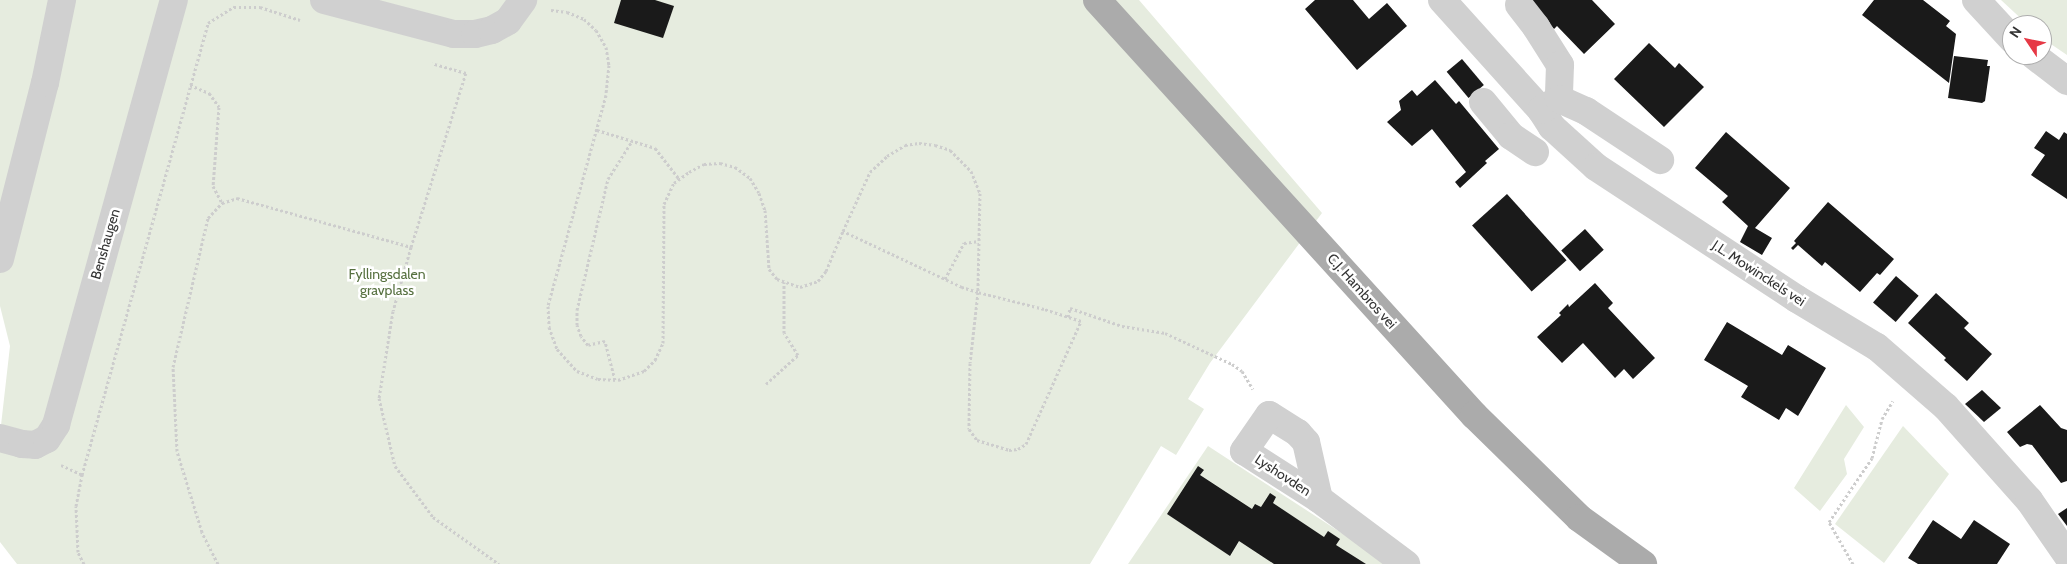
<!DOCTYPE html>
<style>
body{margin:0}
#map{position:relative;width:2067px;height:564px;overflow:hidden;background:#fff;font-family:Cabin,sans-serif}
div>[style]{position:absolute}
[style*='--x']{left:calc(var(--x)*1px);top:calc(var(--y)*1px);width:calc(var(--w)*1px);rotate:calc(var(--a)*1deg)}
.green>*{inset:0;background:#e6ecdf}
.building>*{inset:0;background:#1a1a1a;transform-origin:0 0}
.path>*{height:3px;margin-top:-1.5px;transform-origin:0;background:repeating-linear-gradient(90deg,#cdcdcd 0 2.5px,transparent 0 5px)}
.minor>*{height:28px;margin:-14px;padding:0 14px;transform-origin:14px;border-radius:14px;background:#d0d0d0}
.major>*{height:28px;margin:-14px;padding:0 14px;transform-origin:14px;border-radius:14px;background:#ababab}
span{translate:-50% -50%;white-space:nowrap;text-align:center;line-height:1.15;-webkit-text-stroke:5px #fff;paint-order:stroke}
.street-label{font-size:14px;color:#333}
.park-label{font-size:14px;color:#56703f}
.north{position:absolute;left:2002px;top:15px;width:50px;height:50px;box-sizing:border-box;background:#fff;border:1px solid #adadad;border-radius:50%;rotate:304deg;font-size:14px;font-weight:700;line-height:20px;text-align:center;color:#333}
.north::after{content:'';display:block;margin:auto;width:18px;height:22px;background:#e63946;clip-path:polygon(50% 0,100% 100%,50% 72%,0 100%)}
</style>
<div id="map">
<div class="green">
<div style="clip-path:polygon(0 0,1139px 0,1322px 213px,1210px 363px,1188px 399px,1204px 409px,1176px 455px,1161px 446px,1090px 564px,17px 564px,0 542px,0 434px,10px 346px,0 306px)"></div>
<div style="clip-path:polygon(2001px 0,2067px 0,2067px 55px,2042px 38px,2042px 25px,2028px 25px)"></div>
<div style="clip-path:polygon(1846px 405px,1864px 427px,1844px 459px,1847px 474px,1820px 511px,1794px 488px)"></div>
<div style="clip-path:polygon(1903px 426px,1949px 474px,1884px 563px,1835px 524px)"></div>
<div style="clip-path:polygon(1208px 446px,1389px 564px,1128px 564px)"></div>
</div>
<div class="building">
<div style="clip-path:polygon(621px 0,655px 0,674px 6px,663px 38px,614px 23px)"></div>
<div style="clip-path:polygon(1315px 0,1353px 0,1369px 19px,1387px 3px,1407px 26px,1357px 70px,1305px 9px)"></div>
<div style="clip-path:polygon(1526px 0,1592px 0,1615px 24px,1584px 54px,1557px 26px,1554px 29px)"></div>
<div style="clip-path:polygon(1874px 0,1923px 0,1950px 21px,1946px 26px,1956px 34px,1949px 83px,1862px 15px)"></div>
<div style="clip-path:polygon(1649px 43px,1675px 68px,1679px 63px,1704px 87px,1664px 127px,1614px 79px)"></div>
<div style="clip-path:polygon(1954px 56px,1988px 60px,1987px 66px,1990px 66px,1985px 101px,1982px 103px,1948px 98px)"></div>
<div style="left:1462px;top:59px;width:34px;height:20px;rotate:50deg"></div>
<div style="clip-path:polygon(1435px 80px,1456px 104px,1459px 101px,1499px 149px,1485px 161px,1487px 163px,1460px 188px,1455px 182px,1466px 172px,1432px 129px,1412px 146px,1387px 122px,1401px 110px,1399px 101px,1412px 90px,1417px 96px)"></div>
<div style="clip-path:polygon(2046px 131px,2059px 140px,2064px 132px,2067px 134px,2067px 199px,2031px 175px,2045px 155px,2034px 148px)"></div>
<div style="clip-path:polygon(1726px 132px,1790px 188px,1755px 228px,1772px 238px,1762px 255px,1740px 242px,1748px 226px,1722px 202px,1728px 196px,1695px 168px)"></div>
<div style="left:1507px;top:194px;width:89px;height:47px;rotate:48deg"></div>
<div style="clip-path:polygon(1828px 202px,1894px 259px,1880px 275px,1877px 273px,1860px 292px,1825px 262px,1822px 266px,1798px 245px,1793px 250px,1791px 248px,1796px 243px,1794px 241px)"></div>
<div style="left:1585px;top:229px;width:28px;height:32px;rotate:48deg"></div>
<div style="left:1896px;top:276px;width:30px;height:35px;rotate:41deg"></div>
<div style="clip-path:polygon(1595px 283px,1613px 303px,1608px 308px,1655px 358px,1633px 379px,1624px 369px,1615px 378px,1583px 343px,1562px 363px,1537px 337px,1561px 315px,1559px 313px,1568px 304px,1569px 307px)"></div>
<div style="clip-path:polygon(1936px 293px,1969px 323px,1964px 328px,1992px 354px,1967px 381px,1944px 360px,1946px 358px,1908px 323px)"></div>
<div style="clip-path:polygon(1727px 322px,1782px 355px,1788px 345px,1826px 368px,1798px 416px,1786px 408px,1779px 420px,1741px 397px,1748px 386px,1704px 360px)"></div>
<div style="clip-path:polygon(1982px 390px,2001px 408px,1984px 422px,1965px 404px)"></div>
<div style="clip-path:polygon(2040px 405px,2061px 428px,2067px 430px,2067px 481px,2061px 483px,2032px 445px,2027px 444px,2020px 447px,2007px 432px)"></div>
<div style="clip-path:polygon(1198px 466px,1204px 470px,1200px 475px,1252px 509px,1255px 504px,1261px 507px,1270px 493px,1276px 497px,1273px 503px,1324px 537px,1328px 531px,1340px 539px,1336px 545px,1366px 564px,1274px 564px,1239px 541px,1230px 556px,1167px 514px)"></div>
<div style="clip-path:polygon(2067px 508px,2067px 526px,2058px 514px)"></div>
<div style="clip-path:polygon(1933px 520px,1961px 539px,1974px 520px,2010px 544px,1997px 564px,1918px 564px,1908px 558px)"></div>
</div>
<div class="path">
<div style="--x:551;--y:10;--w:16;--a:7"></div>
<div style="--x:567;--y:12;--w:18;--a:22"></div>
<div style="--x:584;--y:19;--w:16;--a:43"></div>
<div style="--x:596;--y:30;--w:20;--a:60"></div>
<div style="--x:606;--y:47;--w:18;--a:81"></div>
<div style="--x:609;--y:65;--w:30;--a:96"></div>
<div style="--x:606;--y:95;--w:219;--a:105.4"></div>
<div style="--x:548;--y:306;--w:21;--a:87"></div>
<div style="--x:549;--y:327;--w:23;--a:70"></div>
<div style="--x:557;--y:349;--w:30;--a:48"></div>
<div style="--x:577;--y:371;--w:22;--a:21"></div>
<div style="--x:598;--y:379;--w:20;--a:3"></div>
<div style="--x:618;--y:380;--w:28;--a:-19"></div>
<div style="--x:644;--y:371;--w:16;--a:-45"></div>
<div style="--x:655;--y:360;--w:19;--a:-65"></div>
<div style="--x:663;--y:343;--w:139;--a:-89.6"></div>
<div style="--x:664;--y:204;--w:23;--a:-65"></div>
<div style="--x:674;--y:183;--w:19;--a:-36"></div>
<div style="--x:689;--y:172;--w:17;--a:-28"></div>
<div style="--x:704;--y:164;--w:16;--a:-4"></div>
<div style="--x:720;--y:163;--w:16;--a:15"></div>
<div style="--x:735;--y:167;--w:19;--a:36"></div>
<div style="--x:750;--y:178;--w:17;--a:59"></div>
<div style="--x:759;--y:193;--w:18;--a:71"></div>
<div style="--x:765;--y:210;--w:59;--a:86.1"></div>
<div style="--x:769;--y:269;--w:13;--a:51"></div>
<div style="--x:777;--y:279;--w:24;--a:19"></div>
<div style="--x:800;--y:287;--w:19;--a:-18"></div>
<div style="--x:818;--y:281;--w:13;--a:-51"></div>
<div style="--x:826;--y:271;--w:43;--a:-67"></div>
<div style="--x:843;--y:231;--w:65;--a:-65.4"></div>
<div style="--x:870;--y:172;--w:23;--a:-43"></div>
<div style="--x:887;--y:156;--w:21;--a:-31"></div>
<div style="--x:905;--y:145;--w:14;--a:-8"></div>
<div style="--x:919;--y:143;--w:16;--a:7"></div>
<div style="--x:935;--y:145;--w:16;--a:18"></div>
<div style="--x:950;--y:150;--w:30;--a:45"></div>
<div style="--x:971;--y:171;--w:24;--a:68"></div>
<div style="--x:980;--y:193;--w:99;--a:91.2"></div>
<div style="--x:978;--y:292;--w:71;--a:96.4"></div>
<div style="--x:970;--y:363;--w:66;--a:90.9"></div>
<div style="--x:969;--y:429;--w:14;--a:54"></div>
<div style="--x:977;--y:440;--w:34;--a:17"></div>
<div style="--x:1009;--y:450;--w:9;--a:-6"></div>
<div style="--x:1018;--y:449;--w:9;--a:-32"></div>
<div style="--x:1026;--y:444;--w:135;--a:-65.9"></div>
<div style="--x:1081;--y:321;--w:39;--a:-162"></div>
<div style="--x:1044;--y:309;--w:68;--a:-165.6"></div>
<div style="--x:978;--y:292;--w:17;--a:-163"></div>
<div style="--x:962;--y:287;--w:132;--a:-154.8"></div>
<div style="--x:190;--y:85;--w:21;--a:23"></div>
<div style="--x:209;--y:93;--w:17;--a:54"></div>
<div style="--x:219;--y:107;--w:79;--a:94.3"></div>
<div style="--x:213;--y:186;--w:19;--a:62"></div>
<div style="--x:597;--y:130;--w:61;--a:17.2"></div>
<div style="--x:655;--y:148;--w:39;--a:52"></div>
<div style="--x:411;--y:247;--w:182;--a:-72.5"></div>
<div style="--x:466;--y:73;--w:35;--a:-164"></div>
<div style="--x:945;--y:279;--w:41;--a:-62.2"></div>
<div style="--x:964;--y:243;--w:15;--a:-8"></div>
<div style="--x:1068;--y:317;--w:9;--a:-77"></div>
<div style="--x:1070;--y:308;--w:55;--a:19.1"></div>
<div style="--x:1122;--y:326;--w:44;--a:9.2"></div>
<div style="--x:1165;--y:333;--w:74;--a:24.8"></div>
<div style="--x:1232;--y:364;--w:12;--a:35"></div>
<div style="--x:1242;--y:371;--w:21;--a:59"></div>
<div style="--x:615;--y:380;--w:40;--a:-104.4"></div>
<div style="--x:605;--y:341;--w:17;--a:167"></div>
<div style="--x:588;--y:345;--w:11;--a:-128"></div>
<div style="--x:581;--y:336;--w:12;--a:-110"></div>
<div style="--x:577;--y:325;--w:15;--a:-90"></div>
<div style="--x:577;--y:310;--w:135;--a:-76.7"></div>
<div style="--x:608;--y:179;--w:45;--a:-57.7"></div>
<div style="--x:766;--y:384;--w:43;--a:-42.2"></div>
<div style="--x:798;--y:355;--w:26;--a:-122"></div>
<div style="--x:784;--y:333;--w:51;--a:-90"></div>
<div style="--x:61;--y:465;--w:23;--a:25"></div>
<div style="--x:84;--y:564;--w:13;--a:-117"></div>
<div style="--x:78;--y:552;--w:46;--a:-92.5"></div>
<div style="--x:76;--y:506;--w:32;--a:-79"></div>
<div style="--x:82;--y:475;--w:469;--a:-74.4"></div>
<div style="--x:208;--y:23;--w:31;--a:-32"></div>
<div style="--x:234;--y:7;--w:26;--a:0"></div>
<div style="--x:260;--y:7;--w:42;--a:18"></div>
<div style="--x:218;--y:564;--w:36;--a:-117"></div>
<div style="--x:202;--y:532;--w:85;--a:-107.2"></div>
<div style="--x:177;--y:451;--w:84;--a:-92.7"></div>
<div style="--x:173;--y:367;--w:153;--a:-76.8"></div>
<div style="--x:208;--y:218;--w:21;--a:-47"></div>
<div style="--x:222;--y:203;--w:16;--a:-18"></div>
<div style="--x:237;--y:198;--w:181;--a:15.7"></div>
<div style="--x:411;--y:247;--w:66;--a:105.7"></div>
<div style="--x:393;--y:311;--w:88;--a:99.1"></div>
<div style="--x:379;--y:398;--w:70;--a:76.8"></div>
<div style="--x:395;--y:466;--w:64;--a:53.3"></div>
<div style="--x:433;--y:517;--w:81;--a:35.5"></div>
<div style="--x:1853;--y:564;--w:48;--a:-119.7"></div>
<div style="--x:1829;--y:522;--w:77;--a:-56.1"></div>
<div style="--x:1872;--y:458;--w:40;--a:-75.6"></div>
<div style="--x:1882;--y:419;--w:21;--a:-59"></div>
</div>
<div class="minor">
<div style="--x:324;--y:0;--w:134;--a:14.7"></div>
<div style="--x:454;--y:34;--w:21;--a:0"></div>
<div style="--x:475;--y:34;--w:17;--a:-13"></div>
<div style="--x:492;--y:30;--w:18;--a:-29"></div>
<div style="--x:508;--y:21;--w:26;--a:-54"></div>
<div style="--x:1442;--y:0;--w:148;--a:48"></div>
<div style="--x:1541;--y:110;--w:20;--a:57"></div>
<div style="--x:1552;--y:127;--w:59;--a:42.3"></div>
<div style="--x:1596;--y:167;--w:240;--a:33.3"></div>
<div style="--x:1797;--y:299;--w:93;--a:31"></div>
<div style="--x:1877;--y:347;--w:91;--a:41"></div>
<div style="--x:1946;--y:407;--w:125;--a:48.3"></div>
<div style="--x:2029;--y:500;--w:67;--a:55.4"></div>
<div style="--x:1976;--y:0;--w:53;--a:47.3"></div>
<div style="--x:1519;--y:5;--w:28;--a:52"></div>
<div style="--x:1536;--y:27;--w:45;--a:57.7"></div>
<div style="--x:1560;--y:65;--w:34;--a:92"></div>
<div style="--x:2033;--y:55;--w:43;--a:37.4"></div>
<div style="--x:1483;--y:102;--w:44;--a:50.5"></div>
<div style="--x:1511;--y:136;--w:29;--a:34"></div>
<div style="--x:1541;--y:110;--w:21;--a:-31"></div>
<div style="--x:1559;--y:99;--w:30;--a:24"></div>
<div style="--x:1586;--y:111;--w:89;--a:33.5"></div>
<div style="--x:0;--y:259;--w:182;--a:-75.7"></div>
<div style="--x:45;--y:83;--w:85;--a:-78.4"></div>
<div style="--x:0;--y:438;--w:23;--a:15"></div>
<div style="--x:22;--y:444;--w:13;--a:4"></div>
<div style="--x:35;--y:445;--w:13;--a:-27"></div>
<div style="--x:47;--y:439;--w:17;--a:-57"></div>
<div style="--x:56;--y:425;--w:441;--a:-74.5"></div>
<div style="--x:1319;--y:499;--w:58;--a:-102.8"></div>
<div style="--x:1306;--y:442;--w:12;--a:-132"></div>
<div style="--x:1298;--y:433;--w:34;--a:-148"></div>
<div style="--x:1269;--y:415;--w:44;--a:124.8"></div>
<div style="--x:1244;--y:451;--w:89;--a:32.6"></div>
<div style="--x:1319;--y:499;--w:109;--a:36.8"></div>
</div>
<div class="major">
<div style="--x:1097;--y:0;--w:561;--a:47.75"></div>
<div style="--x:1474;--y:415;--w:147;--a:44.4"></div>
<div style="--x:1579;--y:518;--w:79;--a:35.7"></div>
</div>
<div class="street-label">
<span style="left:105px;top:244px;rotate:-74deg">Benshaugen</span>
<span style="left:1759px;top:273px;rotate:33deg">J.L. Mowinckels vei</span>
<span style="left:1362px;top:291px;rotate:48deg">C.J. Hambros vei</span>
<span style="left:1283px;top:475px;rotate:33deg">Lyshovden</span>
</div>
<div class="park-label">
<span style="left:387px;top:282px">Fyllingsdalen<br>gravplass</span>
</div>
<div class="north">N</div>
</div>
